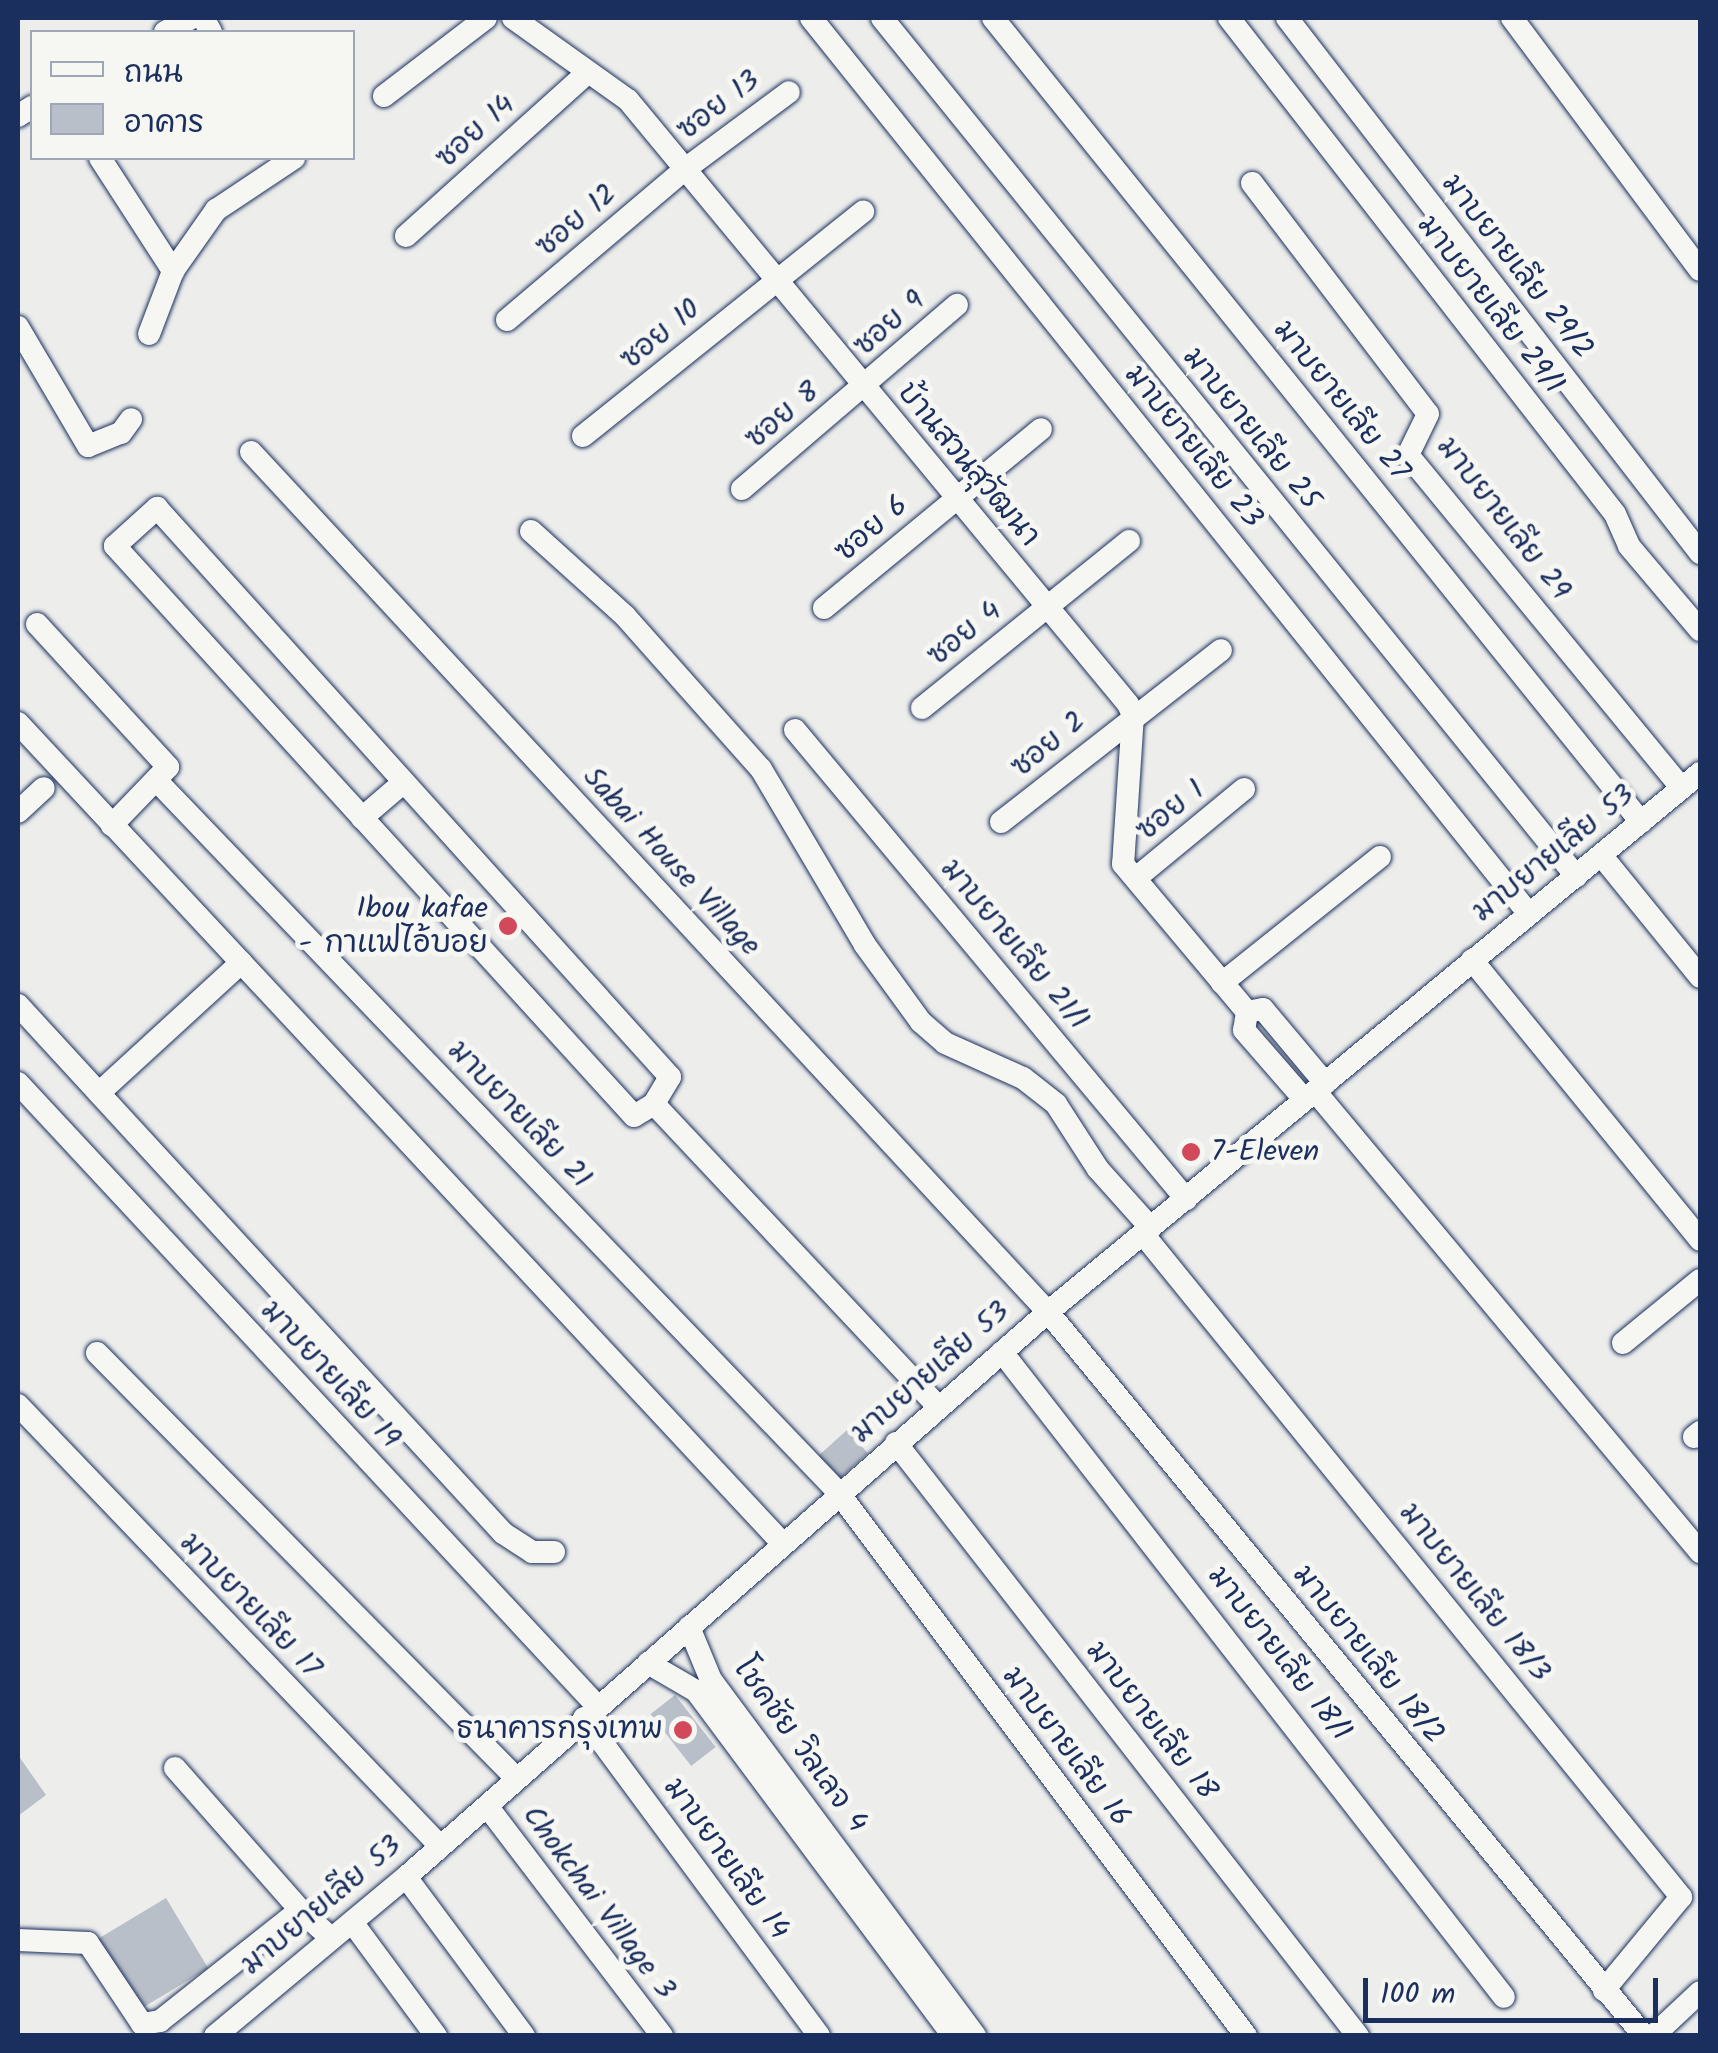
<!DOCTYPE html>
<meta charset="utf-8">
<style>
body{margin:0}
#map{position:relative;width:1718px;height:2053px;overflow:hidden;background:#edeeec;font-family:Kalam,"Playpen Sans Thai",sans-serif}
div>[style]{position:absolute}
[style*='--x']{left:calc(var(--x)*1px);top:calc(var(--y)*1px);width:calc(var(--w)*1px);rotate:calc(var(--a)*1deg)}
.building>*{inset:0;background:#b9bfc8;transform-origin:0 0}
.roads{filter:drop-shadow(0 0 2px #1b2f5e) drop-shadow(0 0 2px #1b2f5e)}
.minor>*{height:22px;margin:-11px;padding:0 11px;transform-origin:11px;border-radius:11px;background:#f6f6f2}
.dots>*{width:28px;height:28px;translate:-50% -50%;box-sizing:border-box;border:5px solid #f6f6f2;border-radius:50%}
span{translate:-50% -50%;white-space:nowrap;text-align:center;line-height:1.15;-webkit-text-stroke:10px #f6f6f2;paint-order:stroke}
.street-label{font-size:30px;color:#1b2f5e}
.poi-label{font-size:30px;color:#1b2f5e}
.right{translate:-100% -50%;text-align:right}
.left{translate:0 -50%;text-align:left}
.frame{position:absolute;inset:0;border:20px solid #1b2f5e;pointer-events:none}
.legend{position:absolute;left:30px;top:30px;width:325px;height:130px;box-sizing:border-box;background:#f6f6f2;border:2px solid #9ea6b7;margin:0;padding:12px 18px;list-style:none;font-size:30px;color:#1b2f5e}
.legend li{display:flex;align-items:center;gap:20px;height:50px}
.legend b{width:50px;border:2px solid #9ea6b7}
.scale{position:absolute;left:1363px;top:1978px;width:295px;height:45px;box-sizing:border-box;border:5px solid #1b2f5e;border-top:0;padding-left:12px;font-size:30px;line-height:35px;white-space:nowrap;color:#1b2f5e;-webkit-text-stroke:8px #f6f6f2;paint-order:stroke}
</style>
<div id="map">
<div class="building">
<div style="left:847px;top:1430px;width:31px;height:41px;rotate:48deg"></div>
<div style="left:675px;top:1695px;width:66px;height:31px;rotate:52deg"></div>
<div style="clip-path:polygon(18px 1755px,46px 1795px,18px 1816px)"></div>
<div style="left:166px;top:1898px;width:82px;height:81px;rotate:59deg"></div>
</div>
<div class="roads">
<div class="minor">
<div style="--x:203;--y:18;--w:16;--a:60"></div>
<div style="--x:513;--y:18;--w:141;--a:35.5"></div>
<div style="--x:628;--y:100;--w:784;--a:50.38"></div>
<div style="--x:1128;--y:704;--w:12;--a:66"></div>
<div style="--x:1133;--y:715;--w:149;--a:93.8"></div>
<div style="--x:1123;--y:864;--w:193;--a:50"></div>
<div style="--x:1247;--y:1012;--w:18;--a:99"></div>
<div style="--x:1244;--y:1030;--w:91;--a:49"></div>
<div style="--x:811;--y:18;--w:1148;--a:51.29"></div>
<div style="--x:882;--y:18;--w:1104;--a:51.03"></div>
<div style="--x:993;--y:18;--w:1033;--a:51.13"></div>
<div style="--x:1229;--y:18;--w:628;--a:52.11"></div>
<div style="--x:1615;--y:514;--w:35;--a:66"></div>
<div style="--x:1629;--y:546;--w:110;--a:49.8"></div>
<div style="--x:1287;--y:18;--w:676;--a:52.33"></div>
<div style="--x:1512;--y:18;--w:314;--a:53.3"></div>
<div style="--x:165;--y:32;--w:30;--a:-28"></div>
<div style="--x:384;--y:96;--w:128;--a:-37.4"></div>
<div style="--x:18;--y:116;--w:17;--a:-33"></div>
<div style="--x:100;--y:158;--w:135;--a:57.1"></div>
<div style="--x:1252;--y:183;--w:290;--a:52.7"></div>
<div style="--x:1428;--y:414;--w:46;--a:116"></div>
<div style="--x:1408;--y:455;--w:431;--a:50.6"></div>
<div style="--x:406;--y:236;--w:244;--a:-42"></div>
<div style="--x:507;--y:320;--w:233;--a:-40.3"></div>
<div style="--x:685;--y:169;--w:129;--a:-36.5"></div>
<div style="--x:18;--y:327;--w:138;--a:59.5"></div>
<div style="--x:88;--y:446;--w:35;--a:-22"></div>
<div style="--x:121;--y:433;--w:17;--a:-54"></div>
<div style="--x:149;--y:334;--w:67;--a:-69.1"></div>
<div style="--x:173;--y:271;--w:75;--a:-54.8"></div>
<div style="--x:216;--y:210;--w:94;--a:-33.7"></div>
<div style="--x:583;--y:436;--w:359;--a:-38.7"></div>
<div style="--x:251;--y:452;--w:1173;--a:47.18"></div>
<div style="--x:1048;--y:1312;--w:938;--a:50.54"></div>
<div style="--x:742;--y:489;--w:283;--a:-40.6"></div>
<div style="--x:157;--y:508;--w:766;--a:47.96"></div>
<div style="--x:670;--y:1077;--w:31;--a:121"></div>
<div style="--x:654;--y:1104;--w:23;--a:149"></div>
<div style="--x:634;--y:1116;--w:771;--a:-132.32"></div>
<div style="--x:115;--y:546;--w:57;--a:-42.1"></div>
<div style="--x:531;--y:531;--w:127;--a:42.1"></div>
<div style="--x:625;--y:616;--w:205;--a:48.4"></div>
<div style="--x:761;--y:769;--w:204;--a:59.4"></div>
<div style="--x:865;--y:945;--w:95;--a:54"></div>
<div style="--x:921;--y:1022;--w:32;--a:41"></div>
<div style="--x:945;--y:1043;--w:85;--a:24.2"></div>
<div style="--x:1023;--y:1078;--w:42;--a:38.2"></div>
<div style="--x:1056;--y:1104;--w:77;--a:57.1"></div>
<div style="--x:1098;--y:1169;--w:79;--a:48.1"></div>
<div style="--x:824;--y:608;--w:281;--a:-39.5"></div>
<div style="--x:37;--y:624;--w:194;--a:47.5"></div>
<div style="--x:168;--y:767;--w:81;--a:134"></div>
<div style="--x:922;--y:708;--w:266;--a:-38.9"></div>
<div style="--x:18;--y:723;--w:1121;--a:47.02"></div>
<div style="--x:795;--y:730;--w:611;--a:50.18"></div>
<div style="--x:156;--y:780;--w:986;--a:46.23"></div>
<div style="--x:838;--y:1492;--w:680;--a:53.13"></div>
<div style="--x:18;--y:812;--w:35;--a:-43"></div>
<div style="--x:362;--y:818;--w:55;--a:-40.6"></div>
<div style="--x:1001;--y:822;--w:279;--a:-38"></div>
<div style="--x:1601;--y:855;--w:157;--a:50.9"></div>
<div style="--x:1136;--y:878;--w:140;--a:-39.5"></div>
<div style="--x:1472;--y:960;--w:361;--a:50.8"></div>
<div style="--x:1222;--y:983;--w:202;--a:-38.6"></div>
<div style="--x:18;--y:1005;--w:717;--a:47.43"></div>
<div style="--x:503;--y:1533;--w:35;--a:33"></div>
<div style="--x:532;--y:1552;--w:22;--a:0"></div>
<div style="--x:1247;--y:1012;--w:16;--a:-11"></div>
<div style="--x:1263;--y:1009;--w:97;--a:50"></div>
<div style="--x:18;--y:1083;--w:852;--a:47.09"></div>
<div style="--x:1315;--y:1091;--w:601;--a:50.13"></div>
<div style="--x:99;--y:1093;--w:193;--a:-42.5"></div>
<div style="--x:654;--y:1104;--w:415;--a:46.8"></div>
<div style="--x:1143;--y:1234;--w:854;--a:50.94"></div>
<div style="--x:1681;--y:1897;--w:121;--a:129.6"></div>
<div style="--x:1623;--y:1343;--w:99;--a:-39.3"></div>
<div style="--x:1002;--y:1352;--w:817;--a:52.11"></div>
<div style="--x:97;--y:1353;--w:598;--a:45.41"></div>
<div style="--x:18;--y:1405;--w:610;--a:46.26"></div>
<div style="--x:1694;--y:1437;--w:8;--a:-40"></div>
<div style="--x:896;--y:1443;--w:752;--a:52.08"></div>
<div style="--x:689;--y:1627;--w:57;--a:67.5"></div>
<div style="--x:711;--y:1680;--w:443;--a:53.4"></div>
<div style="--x:648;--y:1663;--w:56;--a:30.3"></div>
<div style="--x:696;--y:1691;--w:430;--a:53.3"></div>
<div style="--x:584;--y:1718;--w:395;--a:53.5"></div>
<div style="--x:175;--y:1768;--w:189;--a:48.6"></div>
<div style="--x:487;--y:1806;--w:289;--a:52.7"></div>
<div style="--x:406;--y:1877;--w:198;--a:53.4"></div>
<div style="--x:352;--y:1922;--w:142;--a:53.6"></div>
<div style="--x:18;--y:1940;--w:70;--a:2.5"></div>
<div style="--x:88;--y:1943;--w:97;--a:56.3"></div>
<div style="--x:142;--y:2024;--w:18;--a:-9"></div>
<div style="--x:160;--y:2021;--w:179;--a:-38.4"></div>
<div style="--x:300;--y:1910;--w:42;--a:42.1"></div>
<div style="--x:215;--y:2036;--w:249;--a:-39.8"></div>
<div style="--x:406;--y:1877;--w:855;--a:-41.35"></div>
<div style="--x:1048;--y:1312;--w:846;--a:-39.58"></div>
<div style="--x:1653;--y:2036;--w:64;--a:-43.1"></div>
</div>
</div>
<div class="dots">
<div style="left:508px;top:926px;background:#d1495b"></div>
<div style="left:1191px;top:1152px;background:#d1495b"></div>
<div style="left:683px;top:1730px;background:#d1495b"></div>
</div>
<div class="street-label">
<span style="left:719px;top:106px;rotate:-37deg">ซอย 13</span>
<span style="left:476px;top:132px;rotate:-42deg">ซอย 14</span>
<span style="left:577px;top:221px;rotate:-40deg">ซอย 12</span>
<span style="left:1517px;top:267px;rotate:52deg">มาบยายเลีย 29/2</span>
<span style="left:1490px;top:305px;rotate:52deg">มาบยายเลีย 29/1</span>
<span style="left:890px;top:324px;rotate:-41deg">ซอย 9</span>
<span style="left:661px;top:335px;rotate:-39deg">ซอย 10</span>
<span style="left:1341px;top:401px;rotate:51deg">มาบยายเลีย 27</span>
<span style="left:783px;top:416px;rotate:-40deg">ซอย 8</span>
<span style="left:1251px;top:429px;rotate:51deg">มาบยายเลีย 25</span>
<span style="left:1193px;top:447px;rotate:51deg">มาบยายเลีย 23</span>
<span style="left:968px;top:465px;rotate:50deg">บ้านสวนสุวัฒนา</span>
<span style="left:1503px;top:519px;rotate:52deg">มาบยายเลีย 29</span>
<span style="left:872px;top:529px;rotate:-40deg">ซอย 6</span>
<span style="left:965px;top:634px;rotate:-39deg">ซอย 4</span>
<span style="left:1049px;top:745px;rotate:-39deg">ซอย 2</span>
<span style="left:1171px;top:811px;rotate:-39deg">ซอย 1</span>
<span style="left:1554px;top:854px;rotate:-39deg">มาบยายเลีย 53</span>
<span style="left:671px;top:862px;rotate:47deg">Sabai House Village</span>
<span style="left:1014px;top:945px;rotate:50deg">มาบยายเลีย 21/1</span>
<span style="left:519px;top:1115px;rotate:46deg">มาบยายเลีย 21</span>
<span style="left:931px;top:1373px;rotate:-41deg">มาบยายเลีย 53</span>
<span style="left:330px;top:1375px;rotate:47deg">มาบยายเลีย 19</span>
<span style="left:1474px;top:1593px;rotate:51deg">มาบยายเลีย 18/3</span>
<span style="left:250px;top:1606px;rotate:46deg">มาบยายเลีย 17</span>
<span style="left:1279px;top:1654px;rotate:52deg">มาบยายเลีย 18/1</span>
<span style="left:1368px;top:1655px;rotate:51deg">มาบยายเลีย 18/2</span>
<span style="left:1151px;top:1721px;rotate:52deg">มาบยายเลีย 18</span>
<span style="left:800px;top:1746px;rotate:54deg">โชคชัย วิลเลจ 4</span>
<span style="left:1066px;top:1747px;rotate:53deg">มาบยายเลีย 16</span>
<span style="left:726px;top:1859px;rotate:54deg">มาบยายเลีย 14</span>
<span style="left:598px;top:1903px;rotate:53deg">Chokchai Village 3</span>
<span style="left:322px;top:1906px;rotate:-40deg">มาบยายเลีย 53</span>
</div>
<div class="poi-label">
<span class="right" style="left:488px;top:926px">Iboy kafae<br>- กาแฟไอ้บอย</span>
<span class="left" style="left:1211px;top:1152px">7-Eleven</span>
<span class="right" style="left:663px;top:1730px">ธนาคารกรุงเทพ</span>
</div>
<div class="frame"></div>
<ul class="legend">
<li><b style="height:12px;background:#f6f6f2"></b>ถนน</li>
<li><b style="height:28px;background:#b9bfc8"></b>อาคาร</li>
</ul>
<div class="scale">100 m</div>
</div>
